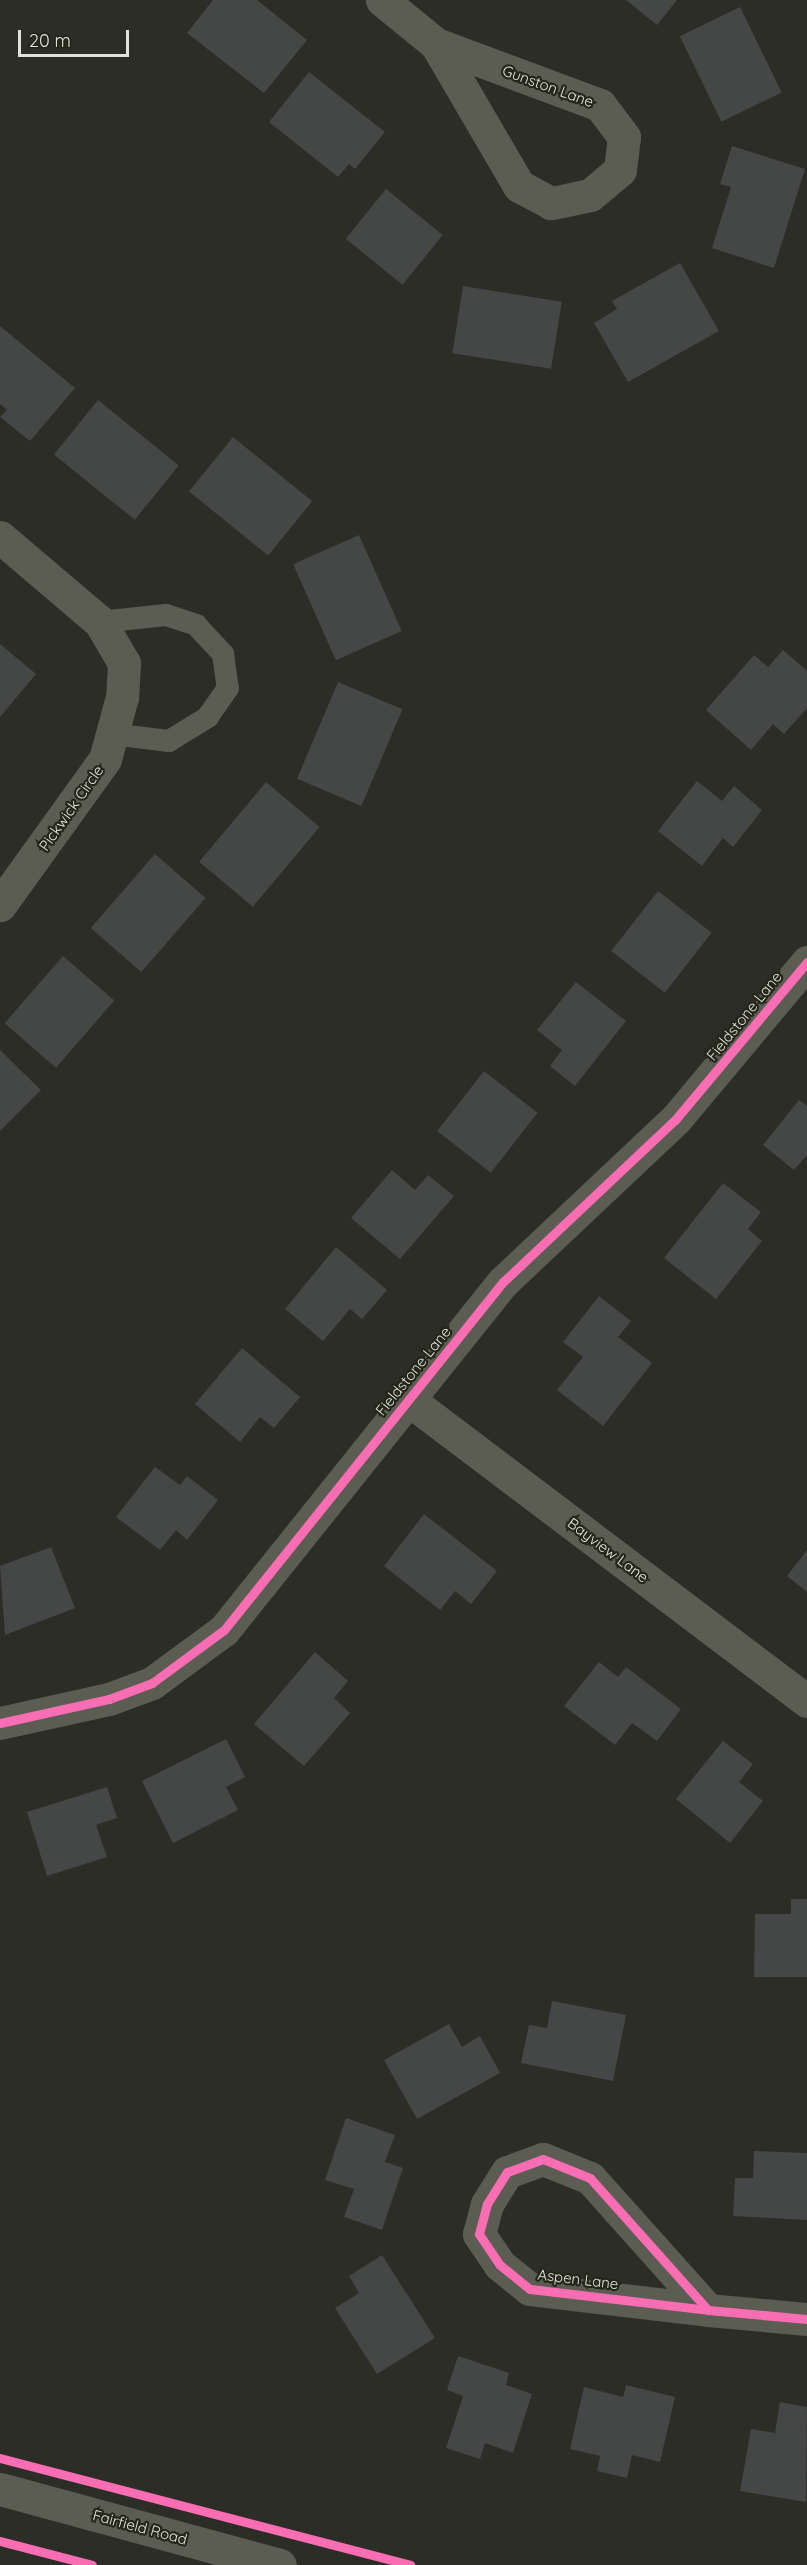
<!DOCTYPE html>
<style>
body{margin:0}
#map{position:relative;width:807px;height:2565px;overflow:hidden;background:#2c2d27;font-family:Quicksand,sans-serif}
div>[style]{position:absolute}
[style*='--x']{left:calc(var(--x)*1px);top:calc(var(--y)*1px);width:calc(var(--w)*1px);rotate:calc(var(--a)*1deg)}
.building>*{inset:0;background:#454646;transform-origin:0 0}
.lane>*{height:22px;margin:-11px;padding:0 11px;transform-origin:11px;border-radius:11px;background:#5b5d52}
.street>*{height:33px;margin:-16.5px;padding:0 16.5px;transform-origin:16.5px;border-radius:16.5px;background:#5b5d52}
.cycleway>*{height:9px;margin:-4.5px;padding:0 4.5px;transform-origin:4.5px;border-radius:4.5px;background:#f96db3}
span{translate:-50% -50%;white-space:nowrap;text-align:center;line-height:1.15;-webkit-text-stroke:4.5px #24261a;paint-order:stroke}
.street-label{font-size:15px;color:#e1e3db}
.scale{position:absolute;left:18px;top:30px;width:111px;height:27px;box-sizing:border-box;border:3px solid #e1e3db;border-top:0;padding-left:8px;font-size:18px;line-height:21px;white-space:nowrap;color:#e1e3db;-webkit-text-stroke:4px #24261a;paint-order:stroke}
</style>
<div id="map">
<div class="building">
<div style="clip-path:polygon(213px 0,257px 0,307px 40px,264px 93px,187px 33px)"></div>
<div style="clip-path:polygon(626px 0,677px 0,657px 25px)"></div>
<div style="left:740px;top:7px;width:95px;height:67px;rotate:64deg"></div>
<div style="clip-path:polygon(309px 72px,385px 132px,355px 169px,349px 164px,338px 177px,269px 122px)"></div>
<div style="clip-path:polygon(732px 146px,805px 169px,774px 268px,712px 248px,731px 187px,720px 184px)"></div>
<div style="left:386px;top:189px;width:73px;height:64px;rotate:39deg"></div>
<div style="clip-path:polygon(680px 263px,719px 331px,628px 382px,594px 323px,617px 309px,612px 301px)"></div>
<div style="left:463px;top:286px;width:100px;height:68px;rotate:9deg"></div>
<div style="clip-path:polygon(0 326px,75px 388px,30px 441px,0 417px,7px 410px,0 404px)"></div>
<div style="left:98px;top:400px;width:104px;height:70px;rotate:39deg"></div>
<div style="left:233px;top:437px;width:102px;height:70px;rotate:39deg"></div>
<div style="left:359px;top:535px;width:105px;height:72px;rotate:66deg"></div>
<div style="clip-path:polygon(0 644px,36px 674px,0 717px)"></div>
<div style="clip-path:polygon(783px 650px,807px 671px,807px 708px,784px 734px,773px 724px,751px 750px,706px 710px,754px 655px,768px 667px)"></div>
<div style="left:338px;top:682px;width:70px;height:105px;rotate:23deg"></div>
<div style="clip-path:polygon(697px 781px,722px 801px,734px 786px,762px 810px,733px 847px,723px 838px,702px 866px,658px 831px)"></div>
<div style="left:266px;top:782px;width:70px;height:104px;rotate:40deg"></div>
<div style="left:155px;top:854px;width:67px;height:98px;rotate:41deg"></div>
<div style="left:658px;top:891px;width:68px;height:76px;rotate:38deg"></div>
<div style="left:63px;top:956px;width:68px;height:89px;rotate:41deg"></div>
<div style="clip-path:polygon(576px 982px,626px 1021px,575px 1086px,550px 1066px,562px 1050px,537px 1030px)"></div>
<div style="clip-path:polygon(0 1050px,41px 1090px,0 1131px)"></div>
<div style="left:484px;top:1071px;width:68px;height:76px;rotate:38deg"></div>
<div style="clip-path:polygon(799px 1100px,807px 1106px,807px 1155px,794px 1170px,763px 1145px)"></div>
<div style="clip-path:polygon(392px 1170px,415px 1190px,428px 1175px,454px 1196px,400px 1259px,351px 1218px)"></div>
<div style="clip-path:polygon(723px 1183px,761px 1212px,748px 1229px,762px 1241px,716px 1299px,664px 1258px)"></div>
<div style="clip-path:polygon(336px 1247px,387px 1290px,362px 1319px,350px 1309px,323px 1341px,285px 1309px)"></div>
<div style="clip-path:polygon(599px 1296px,631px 1321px,618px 1337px,652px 1363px,603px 1426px,557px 1390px,583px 1357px,563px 1342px)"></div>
<div style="clip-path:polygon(242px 1348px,300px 1397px,274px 1428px,260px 1417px,240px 1442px,195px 1404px)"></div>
<div style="clip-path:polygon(155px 1467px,180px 1485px,187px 1476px,218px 1500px,187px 1540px,176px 1530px,160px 1550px,116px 1517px)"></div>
<div style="clip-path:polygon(424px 1514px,497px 1571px,471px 1604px,455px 1591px,440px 1610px,384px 1566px)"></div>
<div style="clip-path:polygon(51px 1547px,75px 1608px,5px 1635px,0 1566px)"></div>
<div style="clip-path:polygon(807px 1550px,807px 1592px,787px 1576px)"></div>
<div style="clip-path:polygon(315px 1652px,348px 1681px,334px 1698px,350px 1713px,304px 1766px,254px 1724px)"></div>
<div style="clip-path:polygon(599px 1662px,618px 1677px,626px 1667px,681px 1709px,657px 1741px,632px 1723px,615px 1745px,564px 1706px)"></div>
<div style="clip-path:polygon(226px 1739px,245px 1777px,226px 1787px,238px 1810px,173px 1843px,142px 1781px)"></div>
<div style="clip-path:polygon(723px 1741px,753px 1764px,739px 1782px,763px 1801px,730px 1843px,676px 1799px)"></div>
<div style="clip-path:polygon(107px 1787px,117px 1818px,96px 1825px,107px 1857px,47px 1876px,27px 1812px)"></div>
<div style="clip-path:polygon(791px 1899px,807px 1899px,807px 1977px,754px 1977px,755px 1914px,791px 1914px)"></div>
<div style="clip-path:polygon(552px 2001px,626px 2015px,613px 2081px,521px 2063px,529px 2025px,547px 2028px)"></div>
<div style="clip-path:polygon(449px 2024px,462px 2047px,480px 2036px,500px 2073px,417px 2119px,384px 2060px)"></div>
<div style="clip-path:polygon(346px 2118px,395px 2135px,385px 2162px,403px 2168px,382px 2230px,344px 2217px,354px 2189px,325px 2180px)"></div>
<div style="clip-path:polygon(754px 2151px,807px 2153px,807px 2220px,733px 2216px,735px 2178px,753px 2178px)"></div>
<div style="clip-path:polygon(382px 2255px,435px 2338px,377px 2374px,335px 2308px,359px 2293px,349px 2276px)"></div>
<div style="clip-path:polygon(458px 2356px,509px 2373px,506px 2385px,532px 2394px,513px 2453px,485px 2443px,480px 2459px,446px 2448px,463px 2396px,447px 2390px)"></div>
<div style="clip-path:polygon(626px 2385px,675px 2397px,660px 2462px,632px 2455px,627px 2478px,597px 2471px,600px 2456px,570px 2449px,584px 2387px,623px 2397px)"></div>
<div style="clip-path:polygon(780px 2402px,807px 2407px,806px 2502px,740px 2491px,751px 2429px,775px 2433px)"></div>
</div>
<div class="lane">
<div style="--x:100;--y:622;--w:66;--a:-6.1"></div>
<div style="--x:166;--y:615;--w:32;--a:18"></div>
<div style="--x:196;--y:625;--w:40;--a:47"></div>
<div style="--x:223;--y:654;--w:34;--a:82"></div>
<div style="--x:228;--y:688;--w:35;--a:125"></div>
<div style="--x:208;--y:717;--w:46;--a:148.4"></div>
<div style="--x:169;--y:741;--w:57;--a:-173"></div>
</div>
<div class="street">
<div style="--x:382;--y:0;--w:70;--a:39.2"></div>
<div style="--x:436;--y:44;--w:175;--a:20.4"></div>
<div style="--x:600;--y:105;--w:40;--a:53"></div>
<div style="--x:624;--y:137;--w:33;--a:97"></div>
<div style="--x:620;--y:170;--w:39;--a:140"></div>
<div style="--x:590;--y:195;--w:40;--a:168"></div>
<div style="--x:551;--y:203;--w:36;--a:-152"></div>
<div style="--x:519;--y:186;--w:164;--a:-120.3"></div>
<div style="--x:0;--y:537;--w:131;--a:40.4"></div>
<div style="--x:100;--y:622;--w:48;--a:59.7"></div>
<div style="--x:124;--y:663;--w:34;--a:93"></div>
<div style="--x:122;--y:697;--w:64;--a:105.3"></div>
<div style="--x:105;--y:759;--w:180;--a:125.7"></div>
<div style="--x:409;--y:1400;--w:499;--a:37.1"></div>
<div style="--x:0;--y:1723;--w:112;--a:-12.4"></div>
<div style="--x:109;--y:1699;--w:46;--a:-20.4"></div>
<div style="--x:152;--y:1683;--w:89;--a:-36.4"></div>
<div style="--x:224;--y:1630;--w:447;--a:-51.3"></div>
<div style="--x:504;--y:1281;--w:235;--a:-43.3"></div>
<div style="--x:675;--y:1120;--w:206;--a:-50.1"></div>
<div style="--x:708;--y:2310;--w:177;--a:-131.8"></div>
<div style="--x:590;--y:2178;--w:51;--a:-158"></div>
<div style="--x:543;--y:2159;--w:38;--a:160"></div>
<div style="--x:507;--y:2172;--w:38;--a:122"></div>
<div style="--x:487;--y:2204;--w:31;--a:105"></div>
<div style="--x:479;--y:2234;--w:37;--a:56"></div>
<div style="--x:500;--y:2265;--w:38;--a:39"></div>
<div style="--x:530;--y:2289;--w:179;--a:6.7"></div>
<div style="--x:708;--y:2310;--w:99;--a:5.2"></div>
<div style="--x:0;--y:2489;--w:290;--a:15.2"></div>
</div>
<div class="cycleway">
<div style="--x:0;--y:1723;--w:112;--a:-12.4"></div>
<div style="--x:109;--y:1699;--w:46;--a:-20.4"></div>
<div style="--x:152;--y:1683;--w:89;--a:-36.4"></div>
<div style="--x:224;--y:1630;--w:447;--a:-51.3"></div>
<div style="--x:504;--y:1281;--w:235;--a:-43.3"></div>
<div style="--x:675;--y:1120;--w:206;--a:-50.1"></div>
<div style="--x:708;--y:2310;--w:177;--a:-131.8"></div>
<div style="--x:590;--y:2178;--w:51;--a:-158"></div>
<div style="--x:543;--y:2159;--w:38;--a:160"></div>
<div style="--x:507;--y:2172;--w:38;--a:122"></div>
<div style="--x:487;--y:2204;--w:31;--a:105"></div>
<div style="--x:479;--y:2234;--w:37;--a:56"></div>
<div style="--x:500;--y:2265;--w:38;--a:39"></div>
<div style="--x:530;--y:2289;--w:179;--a:6.7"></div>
<div style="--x:708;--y:2310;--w:99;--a:5.2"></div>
<div style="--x:0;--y:2458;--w:424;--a:14.6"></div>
<div style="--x:0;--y:2541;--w:95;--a:14.6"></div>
</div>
<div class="street-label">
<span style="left:548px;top:86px;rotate:20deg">Gunston Lane</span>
<span style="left:71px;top:808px;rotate:-55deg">Pickwick Circle</span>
<span style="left:744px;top:1016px;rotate:-51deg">Fieldstone Lane</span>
<span style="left:413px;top:1371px;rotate:-51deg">Fieldstone Lane</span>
<span style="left:608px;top:1550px;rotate:37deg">Bayview Lane</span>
<span style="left:578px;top:2279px;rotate:7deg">Aspen Lane</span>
<span style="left:140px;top:2527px;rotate:15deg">Fairfield Road</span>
</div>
<div class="scale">20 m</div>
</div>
